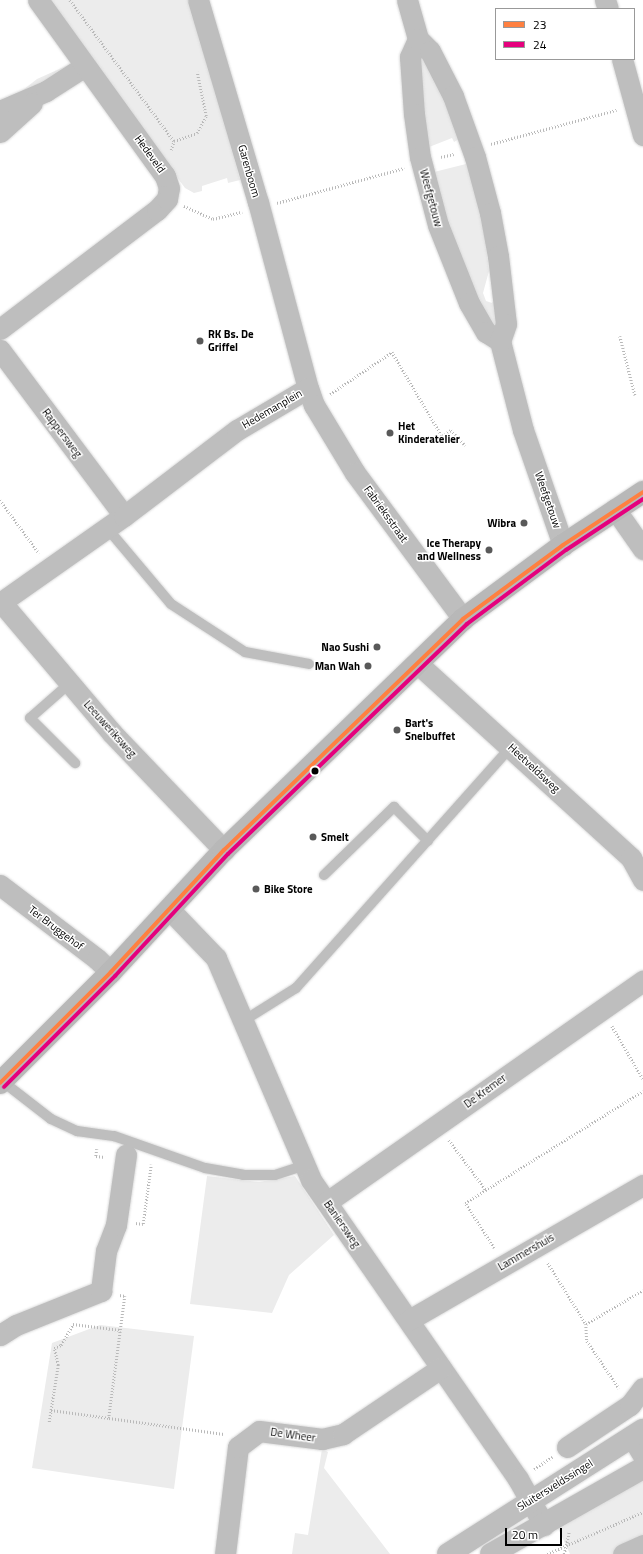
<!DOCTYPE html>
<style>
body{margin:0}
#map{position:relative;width:643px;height:1554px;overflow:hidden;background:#fff;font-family:"Titillium Web",sans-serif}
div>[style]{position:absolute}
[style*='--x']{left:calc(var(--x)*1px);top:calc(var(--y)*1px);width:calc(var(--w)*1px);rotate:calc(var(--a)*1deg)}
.green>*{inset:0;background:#ececec}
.path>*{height:2.5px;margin-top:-1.25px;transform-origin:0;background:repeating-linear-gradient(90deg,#b9b9b9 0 1px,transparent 0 3px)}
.roads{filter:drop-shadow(0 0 1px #dbdbdb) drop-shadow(0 0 1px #dbdbdb)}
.lane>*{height:10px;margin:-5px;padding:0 5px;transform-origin:5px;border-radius:5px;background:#bebebe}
.street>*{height:21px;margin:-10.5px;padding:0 10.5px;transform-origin:10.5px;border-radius:10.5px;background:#bebebe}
.secondary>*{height:22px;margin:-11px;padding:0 11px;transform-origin:11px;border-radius:11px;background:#b8b8b8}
.primary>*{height:22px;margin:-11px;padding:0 11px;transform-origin:11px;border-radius:11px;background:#bebebe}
.bus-1>*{height:4px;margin:-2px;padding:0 2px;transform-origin:2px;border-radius:2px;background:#ff8040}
.bus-2>*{height:4px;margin:-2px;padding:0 2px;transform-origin:2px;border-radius:2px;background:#e5007d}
.dots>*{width:11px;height:11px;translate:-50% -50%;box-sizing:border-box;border:2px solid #fff;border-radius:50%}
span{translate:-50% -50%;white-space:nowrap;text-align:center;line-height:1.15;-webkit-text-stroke:3px #fff;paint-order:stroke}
.street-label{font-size:11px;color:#000}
.poi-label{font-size:11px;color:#000;font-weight:700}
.left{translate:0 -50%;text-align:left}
.right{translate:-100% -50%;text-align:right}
.legend{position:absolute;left:495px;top:8px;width:140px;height:52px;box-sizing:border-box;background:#fff;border:1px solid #999;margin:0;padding:5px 7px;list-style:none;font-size:12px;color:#000}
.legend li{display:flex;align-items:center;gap:8px;height:20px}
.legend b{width:20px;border:1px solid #999}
.scale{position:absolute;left:505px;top:1528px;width:57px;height:18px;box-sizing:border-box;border:2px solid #000;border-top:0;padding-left:5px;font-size:12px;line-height:14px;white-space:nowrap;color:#000;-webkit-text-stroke:3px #fff;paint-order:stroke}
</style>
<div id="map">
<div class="green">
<div style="clip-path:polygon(46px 0,191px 0,240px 180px,228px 183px,227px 178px,202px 186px,202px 191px,194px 193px,185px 188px)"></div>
<div style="clip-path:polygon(422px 54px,461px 138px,454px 142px,452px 138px,424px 149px,416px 59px)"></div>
<div style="clip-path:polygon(66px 66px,69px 70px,18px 94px,37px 79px)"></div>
<div style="clip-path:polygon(470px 163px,482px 206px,489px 271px,483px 293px,486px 301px,492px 303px,494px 300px,496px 323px,494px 326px,481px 315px,430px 173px)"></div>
<div style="clip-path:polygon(207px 1176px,259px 1182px,295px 1176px,334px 1235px,289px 1275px,272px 1313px,190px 1304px)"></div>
<div style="clip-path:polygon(100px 1325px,194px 1336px,174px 1489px,32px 1468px,52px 1343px)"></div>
<div style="clip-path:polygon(322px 1449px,328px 1452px,324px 1468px,390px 1554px,292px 1554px,295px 1533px,308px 1535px)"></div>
<div style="clip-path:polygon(643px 1477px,643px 1554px,570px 1554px,555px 1522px)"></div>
</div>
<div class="path">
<div style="--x:70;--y:0;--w:175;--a:53.6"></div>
<div style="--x:491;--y:144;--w:130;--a:-15.2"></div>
<div style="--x:171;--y:150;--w:9;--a:-72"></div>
<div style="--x:174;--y:141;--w:24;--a:-19"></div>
<div style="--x:197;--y:133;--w:19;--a:-62"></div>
<div style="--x:206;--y:116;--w:45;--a:-101.6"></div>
<div style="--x:441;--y:157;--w:13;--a:-13"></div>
<div style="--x:277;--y:203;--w:132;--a:-15.4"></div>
<div style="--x:184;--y:206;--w:32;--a:24"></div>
<div style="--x:213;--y:219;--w:30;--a:-14"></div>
<div style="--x:620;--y:336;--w:61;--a:75.7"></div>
<div style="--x:330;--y:394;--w:75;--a:-34.1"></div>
<div style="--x:392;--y:352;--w:98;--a:59.2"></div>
<div style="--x:442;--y:436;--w:11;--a:-34"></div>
<div style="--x:451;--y:430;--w:21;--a:47"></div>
<div style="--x:0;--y:500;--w:66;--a:53.7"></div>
<div style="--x:612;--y:1026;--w:61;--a:59.7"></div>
<div style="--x:449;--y:1140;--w:62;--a:53.5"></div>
<div style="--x:97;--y:1149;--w:7;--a:98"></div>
<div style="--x:96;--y:1156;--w:9;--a:6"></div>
<div style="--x:136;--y:1223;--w:7;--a:8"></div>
<div style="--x:143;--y:1224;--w:60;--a:-82.3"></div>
<div style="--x:494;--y:1248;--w:54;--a:-122.8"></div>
<div style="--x:465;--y:1203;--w:210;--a:-32.2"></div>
<div style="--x:548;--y:1263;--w:72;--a:58.1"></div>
<div style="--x:586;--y:1324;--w:66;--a:-30.8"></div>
<div style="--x:120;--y:1295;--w:5;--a:11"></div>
<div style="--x:125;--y:1296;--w:123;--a:97.5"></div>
<div style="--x:109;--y:1418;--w:116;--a:7.9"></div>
<div style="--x:586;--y:1324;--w:17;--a:87"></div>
<div style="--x:587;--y:1341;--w:57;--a:55.8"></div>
<div style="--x:51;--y:1410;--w:59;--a:7.9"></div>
<div style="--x:49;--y:1422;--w:58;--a:-81"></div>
<div style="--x:58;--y:1365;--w:17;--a:-103"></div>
<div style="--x:54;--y:1348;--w:8;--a:-23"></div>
<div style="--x:61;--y:1345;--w:24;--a:-60"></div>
<div style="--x:73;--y:1324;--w:48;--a:7.1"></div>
<div style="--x:534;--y:1469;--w:22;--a:-34"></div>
<div style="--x:547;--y:1554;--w:105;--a:-23.6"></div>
<div style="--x:564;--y:1554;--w:22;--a:-77"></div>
</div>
<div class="roads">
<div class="lane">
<div style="--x:107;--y:528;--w:99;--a:49.9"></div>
<div style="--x:171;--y:604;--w:88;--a:33"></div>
<div style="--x:245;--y:652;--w:65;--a:10.6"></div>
<div style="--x:70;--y:683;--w:53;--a:138.8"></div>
<div style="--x:30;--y:718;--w:64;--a:45"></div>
<div style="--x:324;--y:875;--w:98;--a:-44.2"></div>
<div style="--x:394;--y:807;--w:48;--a:45"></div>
<div style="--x:243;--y:1021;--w:62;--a:-31.9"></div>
<div style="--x:296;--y:988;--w:323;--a:-48.3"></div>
<div style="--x:2;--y:1081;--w:62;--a:37.8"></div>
<div style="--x:51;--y:1119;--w:29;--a:25"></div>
<div style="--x:77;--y:1131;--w:37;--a:8"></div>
<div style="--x:114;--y:1136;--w:96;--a:19.4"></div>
<div style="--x:205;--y:1168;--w:39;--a:10"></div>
<div style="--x:243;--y:1175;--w:32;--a:0"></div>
<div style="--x:275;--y:1175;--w:32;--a:-18"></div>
</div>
<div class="street">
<div style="--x:198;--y:0;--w:211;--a:73.5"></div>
<div style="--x:258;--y:202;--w:193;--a:75"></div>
<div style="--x:407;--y:0;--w:41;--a:74.2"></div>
<div style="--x:418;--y:39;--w:20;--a:114"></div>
<div style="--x:410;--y:57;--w:57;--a:86"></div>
<div style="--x:414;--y:114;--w:43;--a:82.1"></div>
<div style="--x:420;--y:157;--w:70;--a:75.2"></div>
<div style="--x:438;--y:225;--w:84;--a:68.3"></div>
<div style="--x:469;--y:303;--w:34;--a:60"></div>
<div style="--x:486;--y:332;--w:17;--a:33"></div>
<div style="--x:500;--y:341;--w:92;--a:75.5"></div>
<div style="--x:523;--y:430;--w:122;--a:70.8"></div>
<div style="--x:605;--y:0;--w:9;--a:72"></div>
<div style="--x:418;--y:39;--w:17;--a:45"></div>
<div style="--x:430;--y:51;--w:51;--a:62.9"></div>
<div style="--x:453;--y:96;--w:65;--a:70.2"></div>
<div style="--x:475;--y:157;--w:58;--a:75"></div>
<div style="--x:490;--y:213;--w:44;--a:79.5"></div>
<div style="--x:498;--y:256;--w:68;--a:83.3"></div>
<div style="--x:506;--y:324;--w:18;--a:109"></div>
<div style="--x:622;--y:59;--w:79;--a:74.6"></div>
<div style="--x:0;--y:111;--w:50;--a:-23.5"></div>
<div style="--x:46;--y:91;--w:46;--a:-32.7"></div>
<div style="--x:0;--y:132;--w:43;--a:-42.2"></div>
<div style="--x:0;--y:329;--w:197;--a:-37.2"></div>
<div style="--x:157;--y:210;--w:15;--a:-48"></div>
<div style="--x:167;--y:199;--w:11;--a:-80"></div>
<div style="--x:169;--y:188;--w:13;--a:-108"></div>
<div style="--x:165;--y:176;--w:217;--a:-125.8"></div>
<div style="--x:0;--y:350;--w:207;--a:53.2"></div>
<div style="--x:615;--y:509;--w:49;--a:55"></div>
<div style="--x:1;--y:602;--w:172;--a:49.7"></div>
<div style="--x:112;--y:733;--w:162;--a:46.3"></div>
<div style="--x:0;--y:603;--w:151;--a:-35.1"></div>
<div style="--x:124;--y:516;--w:142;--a:-37.3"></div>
<div style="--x:237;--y:430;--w:82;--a:-30.6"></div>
<div style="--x:308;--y:388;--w:18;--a:71"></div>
<div style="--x:314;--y:405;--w:79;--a:58.9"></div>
<div style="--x:355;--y:473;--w:182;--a:53.5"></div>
<div style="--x:417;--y:663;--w:290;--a:42.3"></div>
<div style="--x:631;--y:858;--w:25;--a:61"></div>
<div style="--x:0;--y:885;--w:122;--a:37.3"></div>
<div style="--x:97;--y:959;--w:19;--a:43"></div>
<div style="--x:169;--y:909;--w:68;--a:46.2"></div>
<div style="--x:216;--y:958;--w:241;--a:66.8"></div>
<div style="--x:311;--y:1180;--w:364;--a:55.3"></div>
<div style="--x:518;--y:1479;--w:53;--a:60.5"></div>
<div style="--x:327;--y:1202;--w:386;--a:-35"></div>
<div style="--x:409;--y:1320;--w:270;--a:-30"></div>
<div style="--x:0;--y:1335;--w:19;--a:-32"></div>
<div style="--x:16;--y:1325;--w:92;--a:-21.8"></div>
<div style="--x:101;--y:1291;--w:40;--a:-82.9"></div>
<div style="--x:106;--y:1251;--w:28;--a:-69"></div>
<div style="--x:116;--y:1225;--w:71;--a:-81.9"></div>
<div style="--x:632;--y:1437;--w:21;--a:59"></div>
<div style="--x:567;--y:1447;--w:76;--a:-33.7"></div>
<div style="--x:630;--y:1405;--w:21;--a:-53"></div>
<div style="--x:225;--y:1554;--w:108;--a:-83.1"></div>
<div style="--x:238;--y:1447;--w:26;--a:-37"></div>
<div style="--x:259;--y:1431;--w:64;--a:7.2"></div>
<div style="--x:322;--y:1439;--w:22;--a:-13"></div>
<div style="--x:343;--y:1434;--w:118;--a:-34"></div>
<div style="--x:623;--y:1554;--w:22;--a:-24"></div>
</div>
<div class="secondary">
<div style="--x:0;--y:1083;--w:157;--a:-45"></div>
<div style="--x:111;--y:972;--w:166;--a:-47.2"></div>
<div style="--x:224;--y:850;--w:332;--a:-44"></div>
<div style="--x:463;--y:619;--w:124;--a:-36.5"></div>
<div style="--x:563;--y:545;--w:96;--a:-33.5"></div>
</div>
<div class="primary">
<div style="--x:448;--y:1554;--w:231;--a:-32.5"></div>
<div style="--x:491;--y:1554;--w:175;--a:-29.5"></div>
</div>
</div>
<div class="bus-1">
<div style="--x:0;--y:1083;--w:157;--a:-45"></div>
<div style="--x:111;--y:972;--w:166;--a:-47.2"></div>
<div style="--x:224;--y:850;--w:332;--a:-44"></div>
<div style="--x:463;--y:619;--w:124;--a:-36.5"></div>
<div style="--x:563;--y:545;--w:96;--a:-33.5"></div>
</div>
<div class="bus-2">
<div style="--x:4;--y:1087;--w:157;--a:-45"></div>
<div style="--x:115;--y:976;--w:166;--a:-47.2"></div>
<div style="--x:228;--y:854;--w:332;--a:-43.9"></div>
<div style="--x:467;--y:624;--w:124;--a:-36.8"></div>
<div style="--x:566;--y:550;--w:92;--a:-33.5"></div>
</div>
<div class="dots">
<div style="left:200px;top:341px;background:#595959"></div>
<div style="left:390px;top:433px;background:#595959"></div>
<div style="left:524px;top:523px;background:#595959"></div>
<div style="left:489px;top:550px;background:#595959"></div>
<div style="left:377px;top:647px;background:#595959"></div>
<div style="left:368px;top:666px;background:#595959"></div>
<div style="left:397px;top:730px;background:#595959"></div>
<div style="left:315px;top:771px;background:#000"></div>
<div style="left:313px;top:837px;background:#595959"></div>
<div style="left:256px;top:889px;background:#595959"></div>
</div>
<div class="street-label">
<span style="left:150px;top:154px;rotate:54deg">Hedeveld</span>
<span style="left:249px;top:171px;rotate:74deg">Garenboom</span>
<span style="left:431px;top:198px;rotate:75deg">Weefgetouw</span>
<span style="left:272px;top:409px;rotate:-30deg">Hedemanplein</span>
<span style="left:62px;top:433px;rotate:53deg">Rappersweg</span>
<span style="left:548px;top:500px;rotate:71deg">Weefgetouw</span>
<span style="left:386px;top:514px;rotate:54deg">Fabrieksstraat</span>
<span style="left:110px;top:729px;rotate:48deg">Leeuweriksweg</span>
<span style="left:534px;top:768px;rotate:43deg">Heetveldsweg</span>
<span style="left:56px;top:928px;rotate:37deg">Ter Bruggehof</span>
<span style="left:485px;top:1091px;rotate:-36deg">De Kremer</span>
<span style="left:342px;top:1224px;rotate:55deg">Baniersweg</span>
<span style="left:526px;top:1252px;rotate:-30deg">Lammershuis</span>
<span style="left:293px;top:1435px;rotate:8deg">De Wheer</span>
<span style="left:555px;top:1485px;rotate:-32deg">Sluitersveldssingel</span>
</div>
<div class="poi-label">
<span class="left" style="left:208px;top:341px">RK Bs. De<br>Griffel</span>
<span class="left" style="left:398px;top:433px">Het<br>Kinderatelier</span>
<span class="right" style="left:516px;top:523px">Wibra</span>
<span class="right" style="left:481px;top:550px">Ice Therapy<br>and Wellness</span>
<span class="right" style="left:369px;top:647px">Nao Sushi</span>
<span class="right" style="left:360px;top:666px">Man Wah</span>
<span class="left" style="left:405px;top:730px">Bart's<br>Snelbuffet</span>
<span class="left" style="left:321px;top:837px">Smelt</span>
<span class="left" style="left:264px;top:889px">Bike Store</span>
</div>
<ul class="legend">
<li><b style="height:5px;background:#ff8040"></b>23</li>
<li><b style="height:5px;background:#e5007d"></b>24</li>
</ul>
<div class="scale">20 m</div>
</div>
